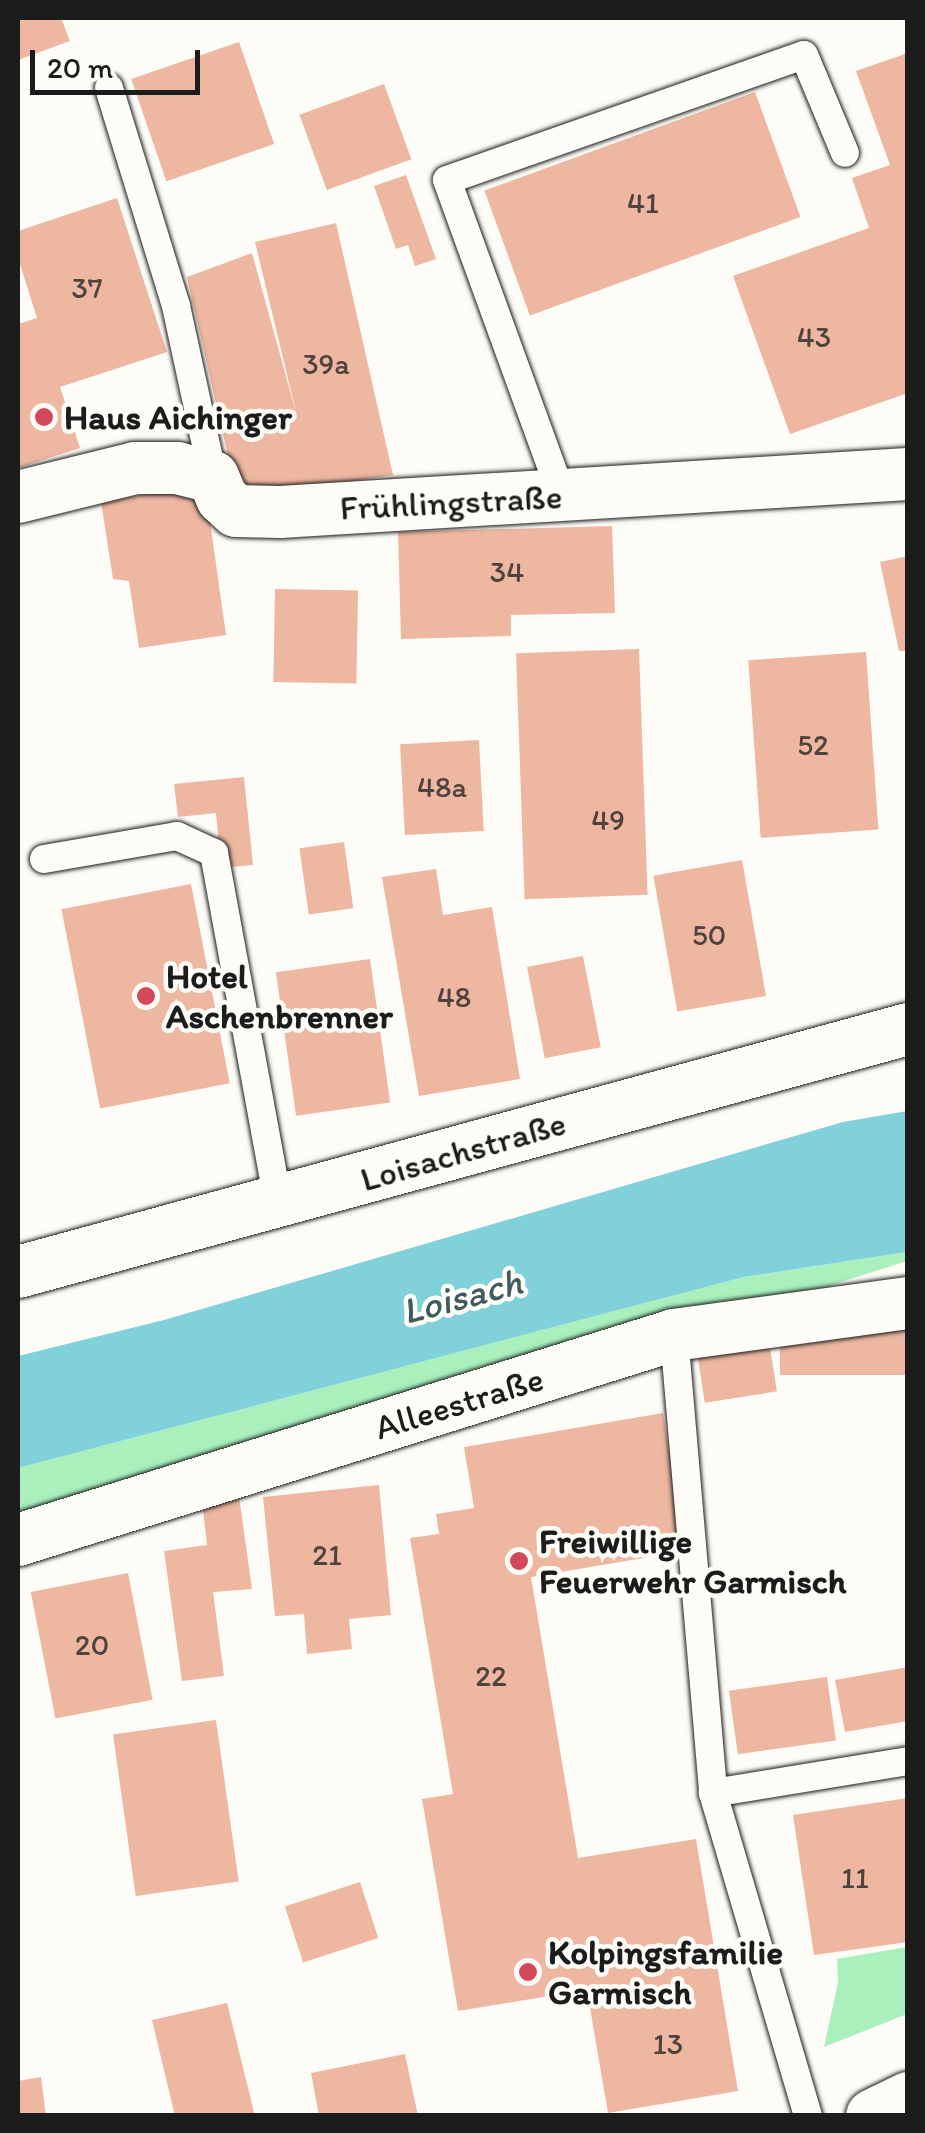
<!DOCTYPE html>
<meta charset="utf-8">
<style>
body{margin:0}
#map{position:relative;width:925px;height:2133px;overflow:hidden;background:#fdfcf7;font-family:Itim,sans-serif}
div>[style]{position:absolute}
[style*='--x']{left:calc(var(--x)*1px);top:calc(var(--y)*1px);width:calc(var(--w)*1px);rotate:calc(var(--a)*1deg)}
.green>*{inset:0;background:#a9f0bd}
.water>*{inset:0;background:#81d1db}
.building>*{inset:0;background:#edb7a1;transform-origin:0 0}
.roads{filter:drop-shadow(0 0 2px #1c1c1c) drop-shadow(0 0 2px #1c1c1c)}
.service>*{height:28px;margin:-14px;padding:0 14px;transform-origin:14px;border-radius:14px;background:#fdfcf7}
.minor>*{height:52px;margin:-26px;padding:0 26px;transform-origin:26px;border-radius:26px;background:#fdfcf7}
.primary>*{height:55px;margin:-27.5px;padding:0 27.5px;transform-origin:27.5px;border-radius:27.5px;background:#fdfcf7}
.dots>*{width:28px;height:28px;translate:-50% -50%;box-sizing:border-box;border:5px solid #fdfcf7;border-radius:50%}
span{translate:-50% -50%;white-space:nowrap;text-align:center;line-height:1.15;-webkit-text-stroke:9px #fdfcf7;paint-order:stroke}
.number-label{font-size:30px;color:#50433d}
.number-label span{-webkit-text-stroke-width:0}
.poi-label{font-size:35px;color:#1c1c1c;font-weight:700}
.left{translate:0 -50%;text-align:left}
.street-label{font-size:35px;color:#1c1c1c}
.water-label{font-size:38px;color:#3f5b5f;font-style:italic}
.frame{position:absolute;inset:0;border:20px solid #1c1c1c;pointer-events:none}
.scale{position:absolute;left:30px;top:50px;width:170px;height:45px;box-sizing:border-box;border:5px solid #1c1c1c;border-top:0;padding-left:12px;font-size:30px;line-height:35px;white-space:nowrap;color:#1c1c1c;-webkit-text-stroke:8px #fdfcf7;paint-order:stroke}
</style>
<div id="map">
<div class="green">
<div style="clip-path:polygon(907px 1252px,907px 1261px,797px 1296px,18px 1519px,18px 1468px,744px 1277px)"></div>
<div style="clip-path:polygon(907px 1947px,907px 2014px,824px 2047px,838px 1983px,837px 1959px)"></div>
</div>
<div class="water">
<div style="clip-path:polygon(907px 1111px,907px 1252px,744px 1277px,18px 1468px,18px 1356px,164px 1320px,843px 1122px)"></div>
</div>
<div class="building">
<div style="clip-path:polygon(18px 18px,61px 18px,70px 41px,18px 60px)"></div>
<div style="left:239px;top:42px;width:108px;height:114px;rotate:71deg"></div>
<div style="clip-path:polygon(908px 53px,908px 393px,790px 434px,733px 276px,869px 228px,852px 178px,890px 165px,856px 71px)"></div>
<div style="left:384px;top:84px;width:80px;height:90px;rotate:70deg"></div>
<div style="left:755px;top:92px;width:133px;height:288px;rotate:70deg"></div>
<div style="clip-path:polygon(406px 175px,436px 259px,415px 266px,408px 245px,396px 249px,374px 186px)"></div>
<div style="clip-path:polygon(117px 198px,167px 352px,60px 387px,80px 448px,18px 468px,18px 324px,37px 318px,18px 258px,18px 231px)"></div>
<div style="clip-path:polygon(336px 223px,393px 475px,238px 499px,187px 277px,252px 253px,297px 416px,255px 242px)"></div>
<div style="clip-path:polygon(205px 486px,226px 635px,139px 648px,129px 581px,113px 579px,101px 501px)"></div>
<div style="clip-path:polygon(612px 526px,615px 613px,511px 615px,511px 636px,401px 639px,398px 532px)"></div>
<div style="clip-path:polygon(908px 556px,908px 651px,899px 651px,880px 562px)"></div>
<div style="left:275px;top:589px;width:83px;height:93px;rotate:1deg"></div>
<div style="left:639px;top:649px;width:246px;height:123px;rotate:88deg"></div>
<div style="left:866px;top:652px;width:178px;height:118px;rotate:86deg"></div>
<div style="left:479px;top:740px;width:91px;height:79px;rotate:87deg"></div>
<div style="clip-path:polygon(244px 777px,253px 865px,221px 868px,216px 813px,178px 817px,174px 784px)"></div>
<div style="left:344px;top:842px;width:67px;height:45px;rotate:82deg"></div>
<div style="left:742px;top:860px;width:138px;height:90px;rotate:80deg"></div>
<div style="clip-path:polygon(436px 869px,443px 915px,492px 907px,520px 1079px,419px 1096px,382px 877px)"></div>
<div style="left:191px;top:884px;width:203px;height:132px;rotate:79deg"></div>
<div style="left:583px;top:956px;width:93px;height:57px;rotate:79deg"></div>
<div style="left:370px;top:959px;width:145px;height:95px;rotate:82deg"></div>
<div style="left:908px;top:1322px;width:53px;height:128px;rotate:90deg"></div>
<div style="left:769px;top:1341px;width:51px;height:73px;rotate:81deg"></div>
<div style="clip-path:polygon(663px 1413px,685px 1551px,531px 1577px,578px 1858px,696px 1839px,738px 2091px,608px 2113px,587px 1990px,458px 2011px,422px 1799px,453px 1794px,410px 1538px,439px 1534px,436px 1514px,474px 1508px,464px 1447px)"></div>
<div style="clip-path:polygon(379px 1485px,391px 1615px,349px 1619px,352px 1649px,307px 1654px,304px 1614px,275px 1616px,263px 1497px)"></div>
<div style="clip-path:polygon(239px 1496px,252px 1589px,213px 1592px,224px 1676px,182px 1681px,164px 1551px,207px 1545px,202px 1501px)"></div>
<div style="left:128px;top:1573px;width:129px;height:99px;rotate:79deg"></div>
<div style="clip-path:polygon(908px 1667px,908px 1721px,845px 1732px,835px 1680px)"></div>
<div style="left:827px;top:1677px;width:64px;height:99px;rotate:82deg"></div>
<div style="left:216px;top:1720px;width:163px;height:104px;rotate:82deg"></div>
<div style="clip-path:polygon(908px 1798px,908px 1942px,814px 1955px,793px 1815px)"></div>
<div style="left:360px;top:1882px;width:59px;height:79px;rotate:72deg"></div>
<div style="clip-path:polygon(227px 2003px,255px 2116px,175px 2116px,152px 2020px)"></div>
<div style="clip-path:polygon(405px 2054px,418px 2116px,319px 2116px,311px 2073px)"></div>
<div style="clip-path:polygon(41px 2077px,46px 2116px,18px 2116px,18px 2081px)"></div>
</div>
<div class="roads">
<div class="service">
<div style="--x:109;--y:88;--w:228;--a:72.9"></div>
<div style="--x:176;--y:306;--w:175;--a:77.8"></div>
<div style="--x:562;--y:496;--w:336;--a:-110"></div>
<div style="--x:447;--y:180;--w:378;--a:-19.3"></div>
<div style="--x:804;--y:55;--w:106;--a:67.3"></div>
<div style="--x:44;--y:859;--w:135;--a:-9.8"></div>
<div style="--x:177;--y:836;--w:41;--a:24.7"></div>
<div style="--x:214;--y:853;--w:355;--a:79.6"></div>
<div style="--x:674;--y:1335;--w:460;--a:85.1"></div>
<div style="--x:713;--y:1793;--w:337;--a:73.6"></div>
<div style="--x:713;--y:1793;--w:198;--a:-9.3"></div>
</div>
<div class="minor">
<div style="--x:18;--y:497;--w:121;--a:-13.9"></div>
<div style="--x:135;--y:468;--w:42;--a:0"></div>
<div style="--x:177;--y:468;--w:37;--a:14"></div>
<div style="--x:213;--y:477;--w:23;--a:67"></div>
<div style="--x:222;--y:498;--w:19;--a:43"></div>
<div style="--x:236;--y:511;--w:44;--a:1.3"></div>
<div style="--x:280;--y:512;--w:629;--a:-3.46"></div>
<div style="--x:18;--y:1272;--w:923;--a:-15.27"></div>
<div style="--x:18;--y:1540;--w:687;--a:-17.35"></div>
<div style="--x:674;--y:1335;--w:236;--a:-7.8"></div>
</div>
<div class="primary">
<div style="--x:873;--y:2116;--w:39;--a:-26"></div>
</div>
</div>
<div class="dots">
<div style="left:44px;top:417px;background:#d1495b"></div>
<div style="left:146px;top:996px;background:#d1495b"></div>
<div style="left:519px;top:1561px;background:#d1495b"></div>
<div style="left:528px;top:1972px;background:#d1495b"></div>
</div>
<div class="number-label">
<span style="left:643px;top:203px">41</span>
<span style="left:87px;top:288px">37</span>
<span style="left:814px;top:337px">43</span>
<span style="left:326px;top:364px">39a</span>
<span style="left:507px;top:572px">34</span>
<span style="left:813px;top:745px">52</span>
<span style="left:442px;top:787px">48a</span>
<span style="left:608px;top:820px">49</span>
<span style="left:709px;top:935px">50</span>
<span style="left:454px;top:997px">48</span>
<span style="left:327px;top:1555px">21</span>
<span style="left:92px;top:1645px">20</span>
<span style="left:491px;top:1676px">22</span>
<span style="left:855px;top:1878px">11</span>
<span style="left:668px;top:2044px">13</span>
</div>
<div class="poi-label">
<span class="left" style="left:64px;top:417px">Haus Aichinger</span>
<span class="left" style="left:166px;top:996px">Hotel<br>Aschenbrenner</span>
<span class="left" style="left:539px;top:1561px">Freiwillige<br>Feuerwehr Garmisch</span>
<span class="left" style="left:548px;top:1972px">Kolpingsfamilie<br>Garmisch</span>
</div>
<div class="street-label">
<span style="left:451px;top:502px;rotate:-3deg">Frühlingstraße</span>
<span style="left:463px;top:1151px;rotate:-16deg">Loisachstraße</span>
<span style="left:459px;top:1403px;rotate:-17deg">Alleestraße</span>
</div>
<div class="water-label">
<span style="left:462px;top:1297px;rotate:-15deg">Loisach</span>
</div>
<div class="frame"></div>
<div class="scale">20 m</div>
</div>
